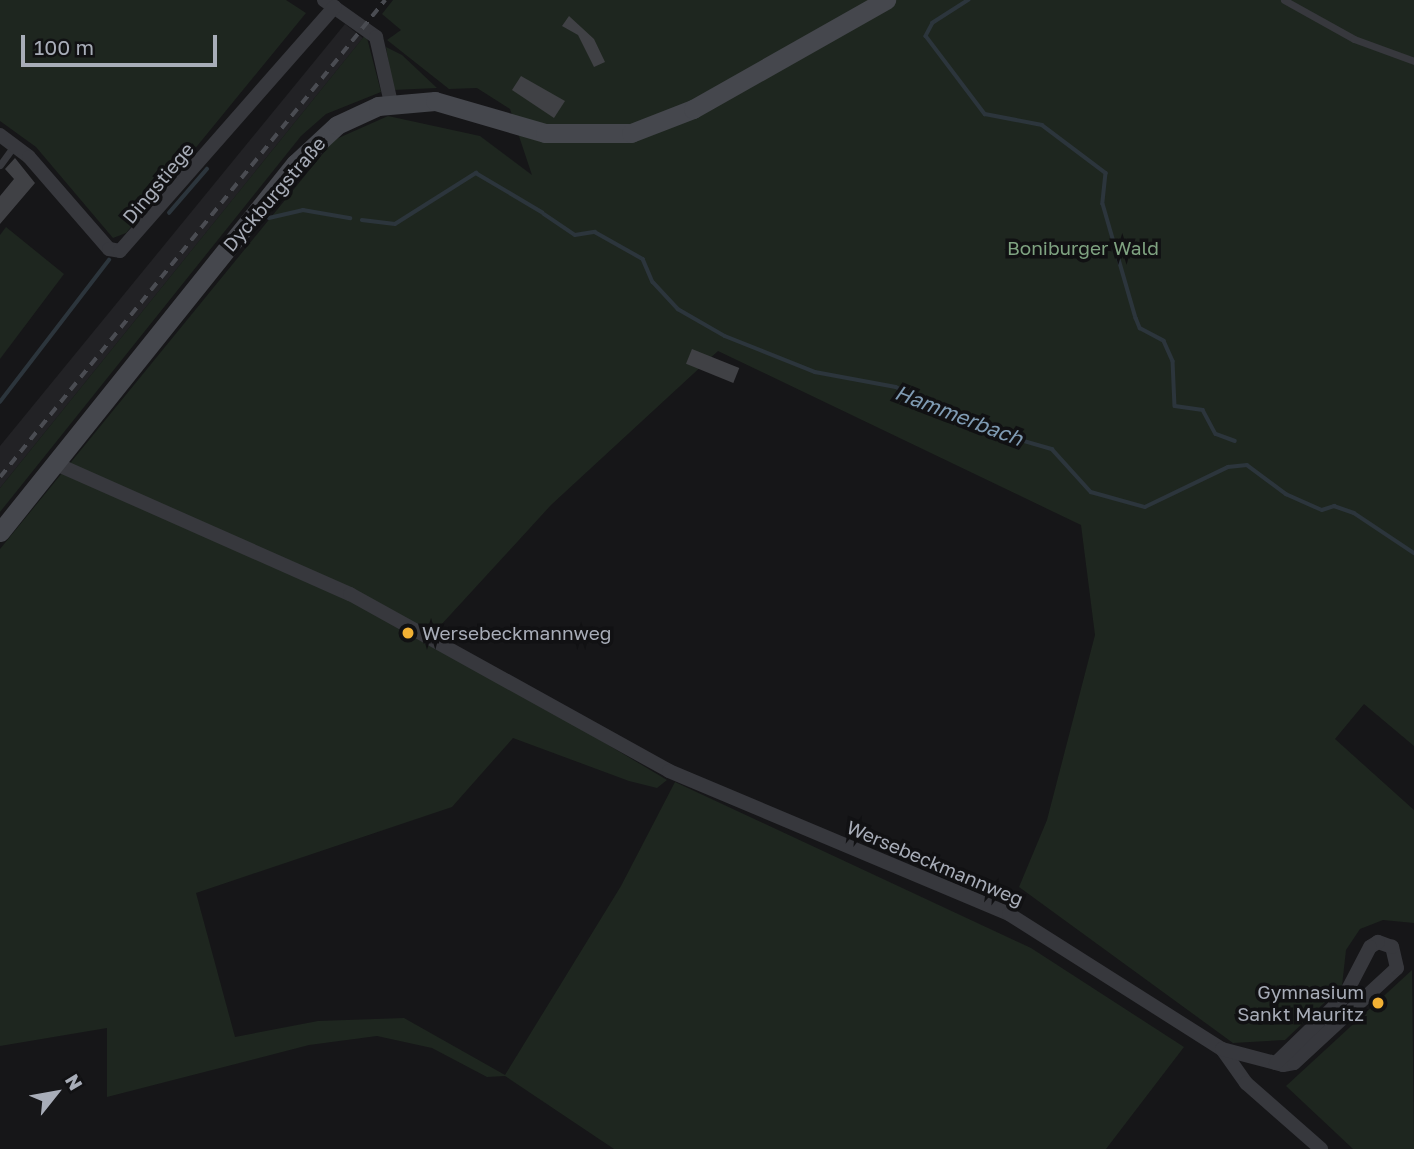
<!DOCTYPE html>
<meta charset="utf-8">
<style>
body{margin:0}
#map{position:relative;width:1414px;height:1149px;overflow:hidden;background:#161618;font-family:"Golos Text",sans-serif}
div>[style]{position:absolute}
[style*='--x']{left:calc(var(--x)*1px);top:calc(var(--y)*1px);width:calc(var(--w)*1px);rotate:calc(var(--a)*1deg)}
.built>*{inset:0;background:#222225}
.green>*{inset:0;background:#1e261f}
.stream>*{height:3.5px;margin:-1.75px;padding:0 1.75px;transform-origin:1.75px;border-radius:1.75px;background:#2c353c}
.building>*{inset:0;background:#404145;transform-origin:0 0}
.lane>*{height:7px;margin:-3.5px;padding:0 3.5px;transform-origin:3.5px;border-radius:3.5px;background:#37383d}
.street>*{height:14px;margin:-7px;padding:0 7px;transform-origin:7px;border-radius:7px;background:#37383d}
.secondary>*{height:19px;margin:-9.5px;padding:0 9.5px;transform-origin:9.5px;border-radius:9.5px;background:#45474d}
.rail>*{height:3.5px;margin-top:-1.75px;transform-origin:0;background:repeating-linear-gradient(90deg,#4a4c52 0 9px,transparent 0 16px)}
.dots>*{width:19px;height:19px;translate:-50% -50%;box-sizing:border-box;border:4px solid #111113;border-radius:50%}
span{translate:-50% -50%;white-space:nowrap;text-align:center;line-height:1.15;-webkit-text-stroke:7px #111113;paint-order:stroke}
.street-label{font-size:19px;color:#a8adb8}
.park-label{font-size:19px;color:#7fa381}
.poi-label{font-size:19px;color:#a8adb8}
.left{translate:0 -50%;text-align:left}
.right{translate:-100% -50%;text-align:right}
.water-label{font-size:21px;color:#7f9bb3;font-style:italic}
.north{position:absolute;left:21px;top:1058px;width:70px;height:70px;-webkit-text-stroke:5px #111113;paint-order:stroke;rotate:59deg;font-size:19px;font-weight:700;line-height:28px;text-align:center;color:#a8adb8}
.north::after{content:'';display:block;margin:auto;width:24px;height:32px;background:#a8adb8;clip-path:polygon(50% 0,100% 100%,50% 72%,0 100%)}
.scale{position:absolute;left:21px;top:35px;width:196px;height:32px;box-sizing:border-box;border:4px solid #a8adb8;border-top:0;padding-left:9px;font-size:21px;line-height:24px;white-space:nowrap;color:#a8adb8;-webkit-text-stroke:5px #111113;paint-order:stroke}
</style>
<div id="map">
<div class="built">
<div style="clip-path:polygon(345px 24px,363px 38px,0 488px,0 446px)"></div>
</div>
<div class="green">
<div style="clip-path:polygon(0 0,286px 0,306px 13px,126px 233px,113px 238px,36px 147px,0 121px)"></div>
<div style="clip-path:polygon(393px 0,1414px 0,1414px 746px,1364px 704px,1335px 739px,1414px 810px,1414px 923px,1383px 920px,1360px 929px,1346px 950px,1342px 986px,1285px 1040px,1233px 1043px,1019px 887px,1047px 820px,1095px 635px,1081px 525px,718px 351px,551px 505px,429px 638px,667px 780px,657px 788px,629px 781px,513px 738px,452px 807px,196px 893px,235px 1037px,318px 1021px,404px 1018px,505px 1075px,621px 886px,675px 782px,1031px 948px,1184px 1047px,1106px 1149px,614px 1149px,505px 1076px,487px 1077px,432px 1048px,377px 1036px,309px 1045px,107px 1097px,107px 1028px,0 1046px,0 549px,334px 140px,388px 116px,480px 136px,532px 175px,510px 109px,477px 88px,449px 89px,387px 40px,401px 30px,382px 14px)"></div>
<div style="clip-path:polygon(366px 34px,381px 92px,326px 114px,301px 136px,0 512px,0 488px)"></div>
<div style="clip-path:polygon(386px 47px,402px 55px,437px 88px,393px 90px)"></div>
<div style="clip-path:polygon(6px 227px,64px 274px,0 359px,0 235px)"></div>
<div style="clip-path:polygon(1412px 970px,1414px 1149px,1353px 1149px,1286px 1086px)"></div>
</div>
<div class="stream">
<div style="--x:969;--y:0;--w:43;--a:147.4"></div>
<div style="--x:933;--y:23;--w:15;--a:118"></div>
<div style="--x:926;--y:36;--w:98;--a:52.9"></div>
<div style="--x:985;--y:114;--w:58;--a:10.9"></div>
<div style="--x:1042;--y:125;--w:80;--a:36.9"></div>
<div style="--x:1106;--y:173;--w:31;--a:96"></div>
<div style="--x:1103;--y:204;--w:119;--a:73.9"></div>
<div style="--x:1136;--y:318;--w:11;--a:68"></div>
<div style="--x:1140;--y:328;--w:27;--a:28"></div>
<div style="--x:1164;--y:341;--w:22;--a:66"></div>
<div style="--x:1173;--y:361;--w:45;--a:87.5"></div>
<div style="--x:1175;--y:406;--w:28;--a:8"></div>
<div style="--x:1203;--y:410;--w:27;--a:62"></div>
<div style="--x:1216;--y:434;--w:20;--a:20"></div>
<div style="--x:169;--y:213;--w:58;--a:-49.2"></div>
<div style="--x:544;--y:214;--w:37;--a:34"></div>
<div style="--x:575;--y:235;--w:20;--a:-9"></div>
<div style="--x:595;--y:232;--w:55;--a:29.4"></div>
<div style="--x:643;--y:259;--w:25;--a:67"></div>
<div style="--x:653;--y:282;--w:37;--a:47"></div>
<div style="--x:678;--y:309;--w:54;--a:29.9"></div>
<div style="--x:725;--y:336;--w:97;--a:21.8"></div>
<div style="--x:815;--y:372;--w:82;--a:10.5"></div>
<div style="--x:896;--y:387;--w:100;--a:25.5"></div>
<div style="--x:986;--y:430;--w:69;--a:16.1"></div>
<div style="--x:1052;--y:449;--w:58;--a:47.8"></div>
<div style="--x:1091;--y:492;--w:56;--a:15.5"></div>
<div style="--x:1145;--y:507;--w:92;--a:-25.7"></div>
<div style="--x:1228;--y:467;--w:19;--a:-6"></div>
<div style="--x:1247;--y:465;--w:49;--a:36.6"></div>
<div style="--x:1286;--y:494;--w:39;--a:24"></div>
<div style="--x:1322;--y:510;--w:13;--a:-18"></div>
<div style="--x:1334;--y:506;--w:21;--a:19"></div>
<div style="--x:1354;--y:513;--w:72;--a:33.7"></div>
<div style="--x:269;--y:218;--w:35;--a:-13"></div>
<div style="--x:303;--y:210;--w:48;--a:9.7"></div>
<div style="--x:362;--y:220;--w:33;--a:7"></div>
<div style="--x:395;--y:224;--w:96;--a:-32.2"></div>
<div style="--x:476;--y:173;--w:77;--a:30.6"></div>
<div style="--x:0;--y:402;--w:179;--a:-52.5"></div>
</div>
<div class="building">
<div style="clip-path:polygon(569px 16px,594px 39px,605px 62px,594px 67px,578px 35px,562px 26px)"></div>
<div style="clip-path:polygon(521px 76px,565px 101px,554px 118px,512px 90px)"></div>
<div style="clip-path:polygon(15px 158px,35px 183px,0 224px,0 196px,14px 179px,5px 169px)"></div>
<div style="left:692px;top:349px;width:51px;height:16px;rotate:22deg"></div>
</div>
<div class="lane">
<div style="--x:1284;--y:0;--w:80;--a:29.1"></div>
<div style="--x:1354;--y:39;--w:64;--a:20.1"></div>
<div style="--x:0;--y:165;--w:24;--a:-54"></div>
</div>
<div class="street">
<div style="--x:324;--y:0;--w:64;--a:35.4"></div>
<div style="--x:376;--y:37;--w:68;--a:77.2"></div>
<div style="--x:0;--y:135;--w:36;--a:37"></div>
<div style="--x:29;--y:157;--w:122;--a:49"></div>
<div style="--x:109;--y:249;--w:11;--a:10"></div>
<div style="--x:120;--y:251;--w:325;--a:-48.7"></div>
<div style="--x:54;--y:463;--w:324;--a:23.9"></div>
<div style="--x:350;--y:594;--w:365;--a:29"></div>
<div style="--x:669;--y:771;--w:369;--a:22.8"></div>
<div style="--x:1009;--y:914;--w:252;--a:32.4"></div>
<div style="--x:1222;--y:1049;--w:42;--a:54.8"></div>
<div style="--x:1246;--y:1083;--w:100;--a:41.3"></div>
<div style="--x:1222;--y:1049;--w:63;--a:14.7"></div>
<div style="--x:1283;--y:1065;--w:11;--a:-10"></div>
<div style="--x:1294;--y:1063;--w:140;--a:-42.7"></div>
<div style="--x:1397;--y:968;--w:22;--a:-103"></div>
<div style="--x:1392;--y:947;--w:15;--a:-160"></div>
<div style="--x:1378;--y:942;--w:9;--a:148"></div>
<div style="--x:1370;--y:947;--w:56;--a:117.5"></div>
<div style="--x:1344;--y:997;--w:95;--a:135.9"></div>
</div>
<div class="secondary">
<div style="--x:0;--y:532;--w:472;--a:-51.3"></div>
<div style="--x:295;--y:164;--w:57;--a:-42.9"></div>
<div style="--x:337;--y:125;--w:45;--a:-24.9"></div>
<div style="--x:378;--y:106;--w:57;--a:-5"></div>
<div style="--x:435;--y:101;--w:115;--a:16.2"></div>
<div style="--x:545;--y:133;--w:86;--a:0"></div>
<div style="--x:631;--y:133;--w:66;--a:-21.2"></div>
<div style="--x:693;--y:109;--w:222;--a:-29.5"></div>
</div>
<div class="rail">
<div style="--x:0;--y:477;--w:613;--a:-51.09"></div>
</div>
<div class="dots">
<div style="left:408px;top:633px;background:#f2b134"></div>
<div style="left:1378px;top:1003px;background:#f2b134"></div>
</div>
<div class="street-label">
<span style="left:158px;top:183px;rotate:-50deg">Dingstiege</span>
<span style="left:274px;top:194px;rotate:-49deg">Dyckburgstraße</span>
<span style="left:935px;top:863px;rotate:23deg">Wersebeckmannweg</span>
</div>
<div class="park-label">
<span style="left:1083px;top:248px">Boniburger Wald</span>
</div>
<div class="poi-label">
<span class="left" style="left:422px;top:633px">Wersebeckmannweg</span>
<span class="right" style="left:1364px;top:1003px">Gymnasium<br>Sankt Mauritz</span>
</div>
<div class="water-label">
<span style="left:959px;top:415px;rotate:21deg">Hammerbach</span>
</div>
<div class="north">N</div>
<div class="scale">100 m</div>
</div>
